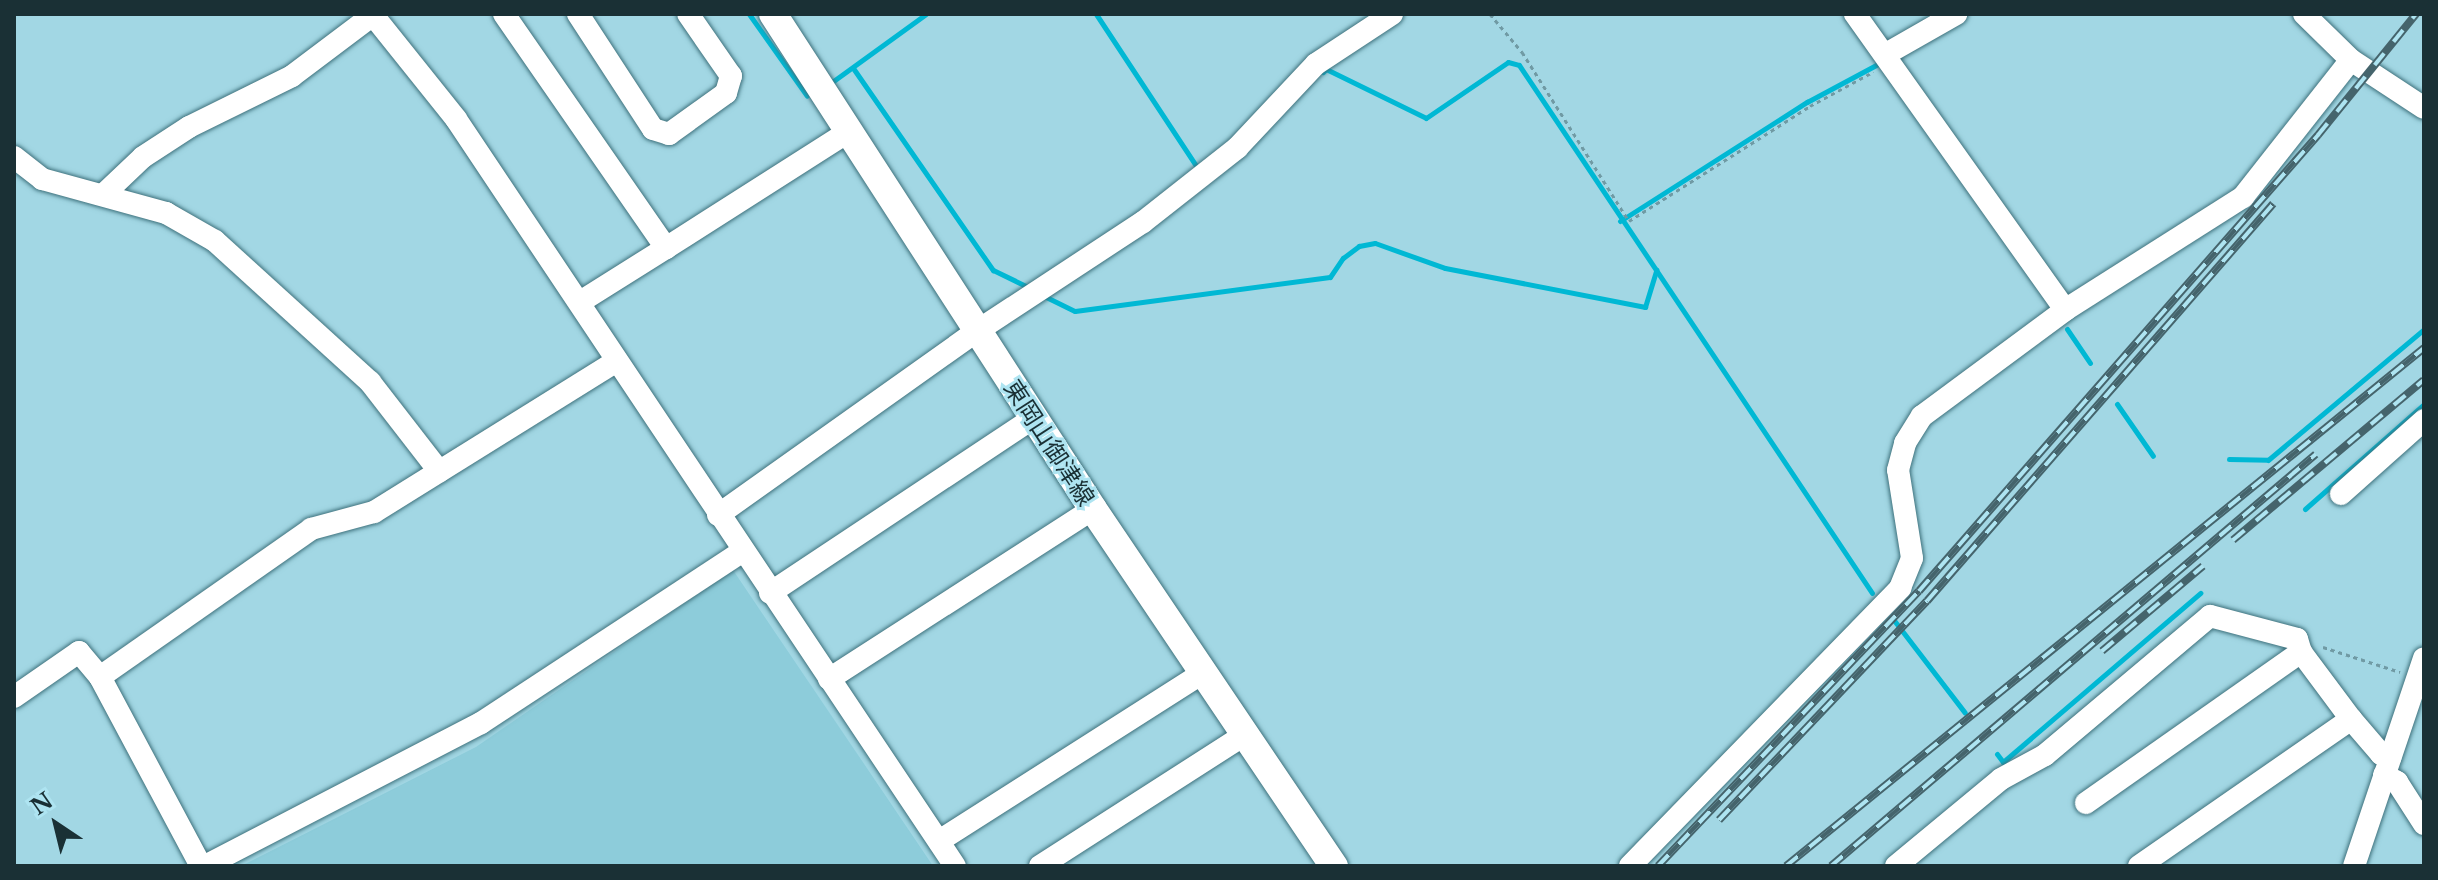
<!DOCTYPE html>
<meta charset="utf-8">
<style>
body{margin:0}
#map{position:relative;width:2438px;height:880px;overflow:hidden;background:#a2d7e4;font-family:"Libre Baskerville","Noto Sans JP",serif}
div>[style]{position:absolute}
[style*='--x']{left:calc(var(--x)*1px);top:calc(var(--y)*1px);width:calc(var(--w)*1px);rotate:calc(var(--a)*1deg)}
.built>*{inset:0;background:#8dccda}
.stream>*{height:5px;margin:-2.5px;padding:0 2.5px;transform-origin:2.5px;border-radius:2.5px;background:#00b8d4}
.path>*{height:3px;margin-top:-1.5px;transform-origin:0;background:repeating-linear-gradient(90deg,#709aa4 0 4px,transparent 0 8px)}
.roads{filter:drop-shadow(0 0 2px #3e717c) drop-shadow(0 0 2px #3e717c)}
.minor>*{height:22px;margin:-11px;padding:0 11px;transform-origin:11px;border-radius:11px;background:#fff}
.major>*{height:28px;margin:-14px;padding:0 14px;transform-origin:14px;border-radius:14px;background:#fff}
.rail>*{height:8px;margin-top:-4px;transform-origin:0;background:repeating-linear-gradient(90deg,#aee4f1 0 15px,#45646c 0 30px);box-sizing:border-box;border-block:2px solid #45646c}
span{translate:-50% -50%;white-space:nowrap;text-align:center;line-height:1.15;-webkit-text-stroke:6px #aee4f1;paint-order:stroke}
.street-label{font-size:24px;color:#1a3035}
.frame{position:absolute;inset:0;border:16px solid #1a3035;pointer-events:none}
.north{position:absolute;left:16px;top:784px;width:80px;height:80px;-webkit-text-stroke:6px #aee4f1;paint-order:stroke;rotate:325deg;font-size:22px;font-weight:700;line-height:32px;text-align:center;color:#1a3035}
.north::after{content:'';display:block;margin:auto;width:28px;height:36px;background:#1a3035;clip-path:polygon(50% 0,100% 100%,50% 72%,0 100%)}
</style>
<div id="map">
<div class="built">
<div style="clip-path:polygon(733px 570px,933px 866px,241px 866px,476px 747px)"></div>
</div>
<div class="stream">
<div style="--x:749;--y:14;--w:100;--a:54.7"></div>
<div style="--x:1096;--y:14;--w:187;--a:56.6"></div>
<div style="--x:853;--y:68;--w:246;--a:55.3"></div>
<div style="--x:993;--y:270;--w:41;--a:25.9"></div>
<div style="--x:1323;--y:72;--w:4;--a:-45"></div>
<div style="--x:1326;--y:69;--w:111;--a:26.1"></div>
<div style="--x:1426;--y:118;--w:99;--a:-34.3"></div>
<div style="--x:1508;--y:62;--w:11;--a:15"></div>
<div style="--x:1519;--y:65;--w:635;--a:56.23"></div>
<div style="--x:832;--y:82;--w:116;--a:-35.9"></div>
<div style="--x:1620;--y:221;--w:222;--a:-32.5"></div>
<div style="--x:1807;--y:102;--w:81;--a:-28.2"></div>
<div style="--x:1044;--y:296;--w:34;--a:26"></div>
<div style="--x:1075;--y:311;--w:257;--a:-7.6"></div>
<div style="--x:1330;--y:277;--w:23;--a:-56"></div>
<div style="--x:1343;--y:258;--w:20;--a:-37"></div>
<div style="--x:1359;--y:246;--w:16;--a:-11"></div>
<div style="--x:1375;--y:243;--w:74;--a:19.7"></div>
<div style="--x:1445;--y:268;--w:204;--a:11"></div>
<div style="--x:1645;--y:307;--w:39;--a:-73"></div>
<div style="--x:2067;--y:329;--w:41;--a:55.9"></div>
<div style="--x:2117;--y:404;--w:63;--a:55.3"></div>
<div style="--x:2229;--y:459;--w:39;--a:1"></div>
<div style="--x:2268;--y:460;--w:204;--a:-40"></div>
<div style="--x:2305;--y:509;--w:159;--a:-41.4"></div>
<div style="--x:1893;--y:619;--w:118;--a:52.5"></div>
<div style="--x:1997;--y:754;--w:10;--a:53"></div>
<div style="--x:2003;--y:762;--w:260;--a:-40.6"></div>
</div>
<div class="path">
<div style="--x:1490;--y:14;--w:50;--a:49.9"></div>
<div style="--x:1522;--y:52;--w:200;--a:57.7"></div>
<div style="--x:1629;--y:221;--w:214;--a:-32.4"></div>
<div style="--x:1810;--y:106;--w:72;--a:-28.4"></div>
<div style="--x:2323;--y:647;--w:81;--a:18"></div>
</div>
<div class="roads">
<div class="minor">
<div style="--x:372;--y:14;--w:134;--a:51.3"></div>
<div style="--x:456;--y:119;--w:898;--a:56.26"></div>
<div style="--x:504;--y:14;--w:285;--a:55.3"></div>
<div style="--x:666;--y:248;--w:102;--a:147.9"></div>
<div style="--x:578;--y:14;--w:137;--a:56.9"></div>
<div style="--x:653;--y:129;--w:17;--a:17"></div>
<div style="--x:669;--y:134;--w:70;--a:-35.7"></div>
<div style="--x:726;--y:93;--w:18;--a:-74"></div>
<div style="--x:731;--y:76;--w:75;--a:-124.7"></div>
<div style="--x:1855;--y:14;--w:363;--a:54.6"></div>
<div style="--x:2304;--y:14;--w:66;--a:44.4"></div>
<div style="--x:2351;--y:60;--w:87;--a:33.3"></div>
<div style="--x:1886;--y:54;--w:81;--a:-29.7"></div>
<div style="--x:14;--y:157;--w:36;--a:38"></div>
<div style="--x:42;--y:179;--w:129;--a:15.3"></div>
<div style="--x:166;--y:213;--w:56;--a:29.7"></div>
<div style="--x:215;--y:241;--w:210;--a:42.3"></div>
<div style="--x:370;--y:382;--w:113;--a:52.2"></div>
<div style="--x:103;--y:195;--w:55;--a:-43.5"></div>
<div style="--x:143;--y:157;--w:55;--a:-33.1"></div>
<div style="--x:189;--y:127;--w:115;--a:-26.3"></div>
<div style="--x:292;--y:76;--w:101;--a:-37"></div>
<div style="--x:666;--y:248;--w:219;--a:-32.5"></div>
<div style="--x:2341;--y:494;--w:111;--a:-41.7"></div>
<div style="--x:718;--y:515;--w:318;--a:-35.4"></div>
<div style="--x:977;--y:331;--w:199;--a:-33.3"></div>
<div style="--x:1143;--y:222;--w:120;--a:-38.2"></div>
<div style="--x:1237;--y:148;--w:115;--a:-46.8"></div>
<div style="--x:1316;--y:64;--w:91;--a:-33.3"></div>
<div style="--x:770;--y:593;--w:316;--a:-33.6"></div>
<div style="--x:100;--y:677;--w:258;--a:-35"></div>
<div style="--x:311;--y:529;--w:65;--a:-15.1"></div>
<div style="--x:374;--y:512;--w:286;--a:-31.9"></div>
<div style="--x:829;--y:679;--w:314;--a:-32.8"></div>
<div style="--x:14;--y:697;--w:79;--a:-34.7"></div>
<div style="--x:79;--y:652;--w:33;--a:50"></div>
<div style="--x:100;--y:677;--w:214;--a:61.9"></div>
<div style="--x:2384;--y:775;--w:15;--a:28"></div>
<div style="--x:2397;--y:782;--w:50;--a:57.3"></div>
<div style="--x:2086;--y:803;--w:263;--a:-35.1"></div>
<div style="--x:939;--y:841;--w:314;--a:-32.5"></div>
<div style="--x:205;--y:866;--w:311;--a:-27.4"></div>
<div style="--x:481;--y:723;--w:311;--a:-33.3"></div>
<div style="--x:1040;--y:866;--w:245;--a:-32.7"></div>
<div style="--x:1630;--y:866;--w:388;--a:-45.8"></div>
<div style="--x:1900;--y:588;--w:32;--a:-68"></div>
<div style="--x:1912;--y:558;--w:89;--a:-99"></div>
<div style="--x:1898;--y:470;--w:28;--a:-75"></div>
<div style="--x:1905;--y:443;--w:32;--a:-58"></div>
<div style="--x:1922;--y:416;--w:178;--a:-36.5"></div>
<div style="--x:2065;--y:310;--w:211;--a:-32.4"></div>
<div style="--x:2243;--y:197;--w:174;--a:-51.8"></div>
<div style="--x:1896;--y:866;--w:136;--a:-39.6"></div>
<div style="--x:2001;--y:779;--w:50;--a:-28.6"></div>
<div style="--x:2045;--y:755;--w:216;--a:-40.1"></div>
<div style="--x:2210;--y:616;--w:90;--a:14.8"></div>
<div style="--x:2297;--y:639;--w:14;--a:73"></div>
<div style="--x:2301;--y:652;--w:84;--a:53.3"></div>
<div style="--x:2351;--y:719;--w:46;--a:49.4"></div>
<div style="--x:2381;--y:754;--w:10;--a:17"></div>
<div style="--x:2139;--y:866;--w:258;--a:-34.7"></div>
<div style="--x:2354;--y:866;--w:219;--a:-71.4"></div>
</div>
<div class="major">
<div style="--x:773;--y:14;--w:589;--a:57.12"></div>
<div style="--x:1093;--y:509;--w:431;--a:56"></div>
</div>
</div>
<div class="rail">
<div style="--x:2233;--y:540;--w:249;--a:-40"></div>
<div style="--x:2102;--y:651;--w:132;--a:-40.1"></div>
<div style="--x:1719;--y:820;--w:302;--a:-46.5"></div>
<div style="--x:1927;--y:601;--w:527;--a:-48.93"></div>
<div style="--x:1658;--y:866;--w:379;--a:-46.5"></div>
<div style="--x:1919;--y:591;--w:606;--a:-48.81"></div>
<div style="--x:2318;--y:135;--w:156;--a:-51"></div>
<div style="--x:1786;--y:866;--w:822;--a:-39.07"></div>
<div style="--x:1831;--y:866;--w:636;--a:-40.35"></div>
</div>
<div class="street-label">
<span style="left:1049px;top:443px;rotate:57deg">東岡山御津線</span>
</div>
<div class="frame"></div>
<div class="north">N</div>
</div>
